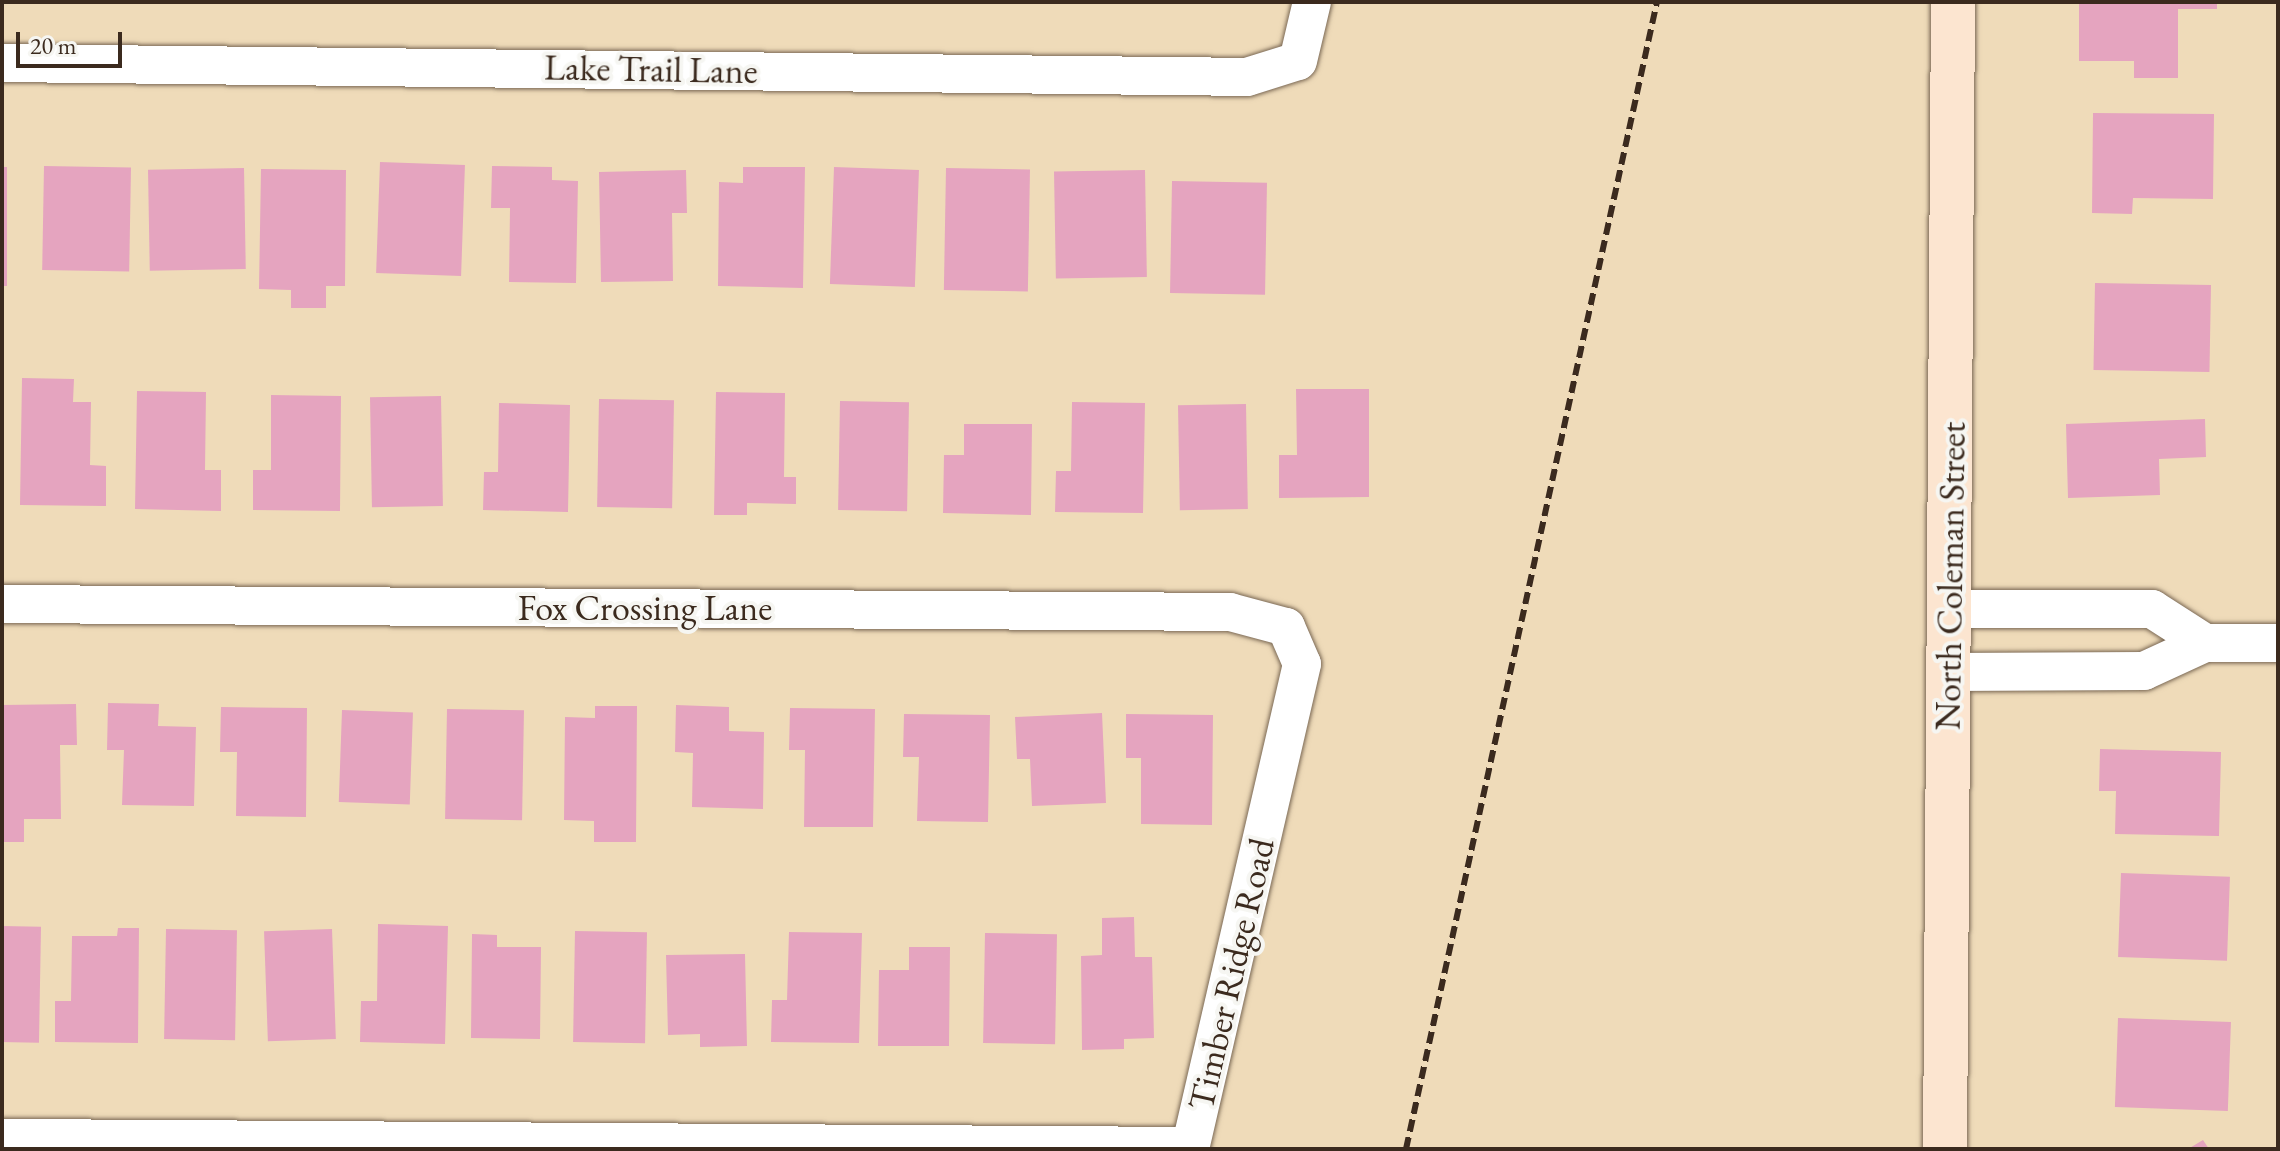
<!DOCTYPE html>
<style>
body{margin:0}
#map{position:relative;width:2280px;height:1151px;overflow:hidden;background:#efdbb9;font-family:"EB Garamond",serif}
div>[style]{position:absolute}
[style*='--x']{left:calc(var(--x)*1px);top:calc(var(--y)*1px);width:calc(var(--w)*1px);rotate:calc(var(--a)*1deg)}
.building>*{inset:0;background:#e5a4bf;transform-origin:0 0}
.roads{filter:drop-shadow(0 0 2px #7a6854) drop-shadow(0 0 2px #7a6854)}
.street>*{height:38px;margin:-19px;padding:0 19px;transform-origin:19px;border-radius:19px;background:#fff}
.secondary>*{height:44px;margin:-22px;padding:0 22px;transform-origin:22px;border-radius:22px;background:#fce5d0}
.rail>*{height:6px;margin-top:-3px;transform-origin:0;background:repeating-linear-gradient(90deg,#3b2a1e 0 12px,transparent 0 18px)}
span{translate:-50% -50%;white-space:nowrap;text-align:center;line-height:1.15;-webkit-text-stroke:8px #f6f6f2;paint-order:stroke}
.street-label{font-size:36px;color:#3b2a1e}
.frame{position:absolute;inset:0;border:4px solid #3b2a1e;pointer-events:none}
.scale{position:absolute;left:16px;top:32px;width:106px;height:36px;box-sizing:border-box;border:4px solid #3b2a1e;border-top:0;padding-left:10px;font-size:24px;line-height:28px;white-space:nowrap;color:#3b2a1e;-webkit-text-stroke:6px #f6f6f2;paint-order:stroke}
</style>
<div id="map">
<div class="building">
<div style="clip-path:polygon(2079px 2px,2217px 2px,2217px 9px,2178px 9px,2178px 78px,2134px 78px,2134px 61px,2079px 61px)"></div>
<div style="clip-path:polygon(2093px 113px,2214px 114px,2213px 199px,2133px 198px,2132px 214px,2092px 213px)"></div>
<div style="left:380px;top:162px;width:85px;height:111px;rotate:2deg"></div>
<div style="left:44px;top:166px;width:87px;height:104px;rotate:1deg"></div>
<div style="clip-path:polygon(492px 166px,552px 167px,552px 180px,578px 181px,576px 283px,509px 282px,510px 208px,491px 208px)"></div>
<div style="left:2px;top:167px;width:5px;height:119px"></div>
<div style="clip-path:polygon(743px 167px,805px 167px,803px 288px,718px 286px,719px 182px,743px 183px)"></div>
<div style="left:834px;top:167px;width:85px;height:117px;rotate:2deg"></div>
<div style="left:244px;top:168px;width:101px;height:96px;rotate:89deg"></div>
<div style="left:946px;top:168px;width:84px;height:122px;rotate:1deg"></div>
<div style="clip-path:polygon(261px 169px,346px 170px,345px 286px,326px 286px,326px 308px,291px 308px,291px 290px,259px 289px)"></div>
<div style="clip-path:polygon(686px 170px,687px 213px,672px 213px,673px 281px,601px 282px,599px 172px)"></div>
<div style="left:1145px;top:170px;width:107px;height:91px;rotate:89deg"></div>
<div style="left:1172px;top:181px;width:95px;height:112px;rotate:1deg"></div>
<div style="left:2095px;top:283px;width:116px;height:87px;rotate:1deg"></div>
<div style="clip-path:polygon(22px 378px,74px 379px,73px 402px,91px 402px,90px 465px,106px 466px,106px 506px,20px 505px)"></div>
<div style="clip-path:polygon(1296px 389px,1369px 389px,1369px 497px,1279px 498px,1279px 455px,1297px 455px)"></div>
<div style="clip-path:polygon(137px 391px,206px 392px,205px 470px,221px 470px,221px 511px,135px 509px)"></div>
<div style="clip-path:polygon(716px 392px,785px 393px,784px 477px,796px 477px,796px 504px,747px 503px,747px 515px,714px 515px)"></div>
<div style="clip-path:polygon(271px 395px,341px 396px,340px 511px,253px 510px,253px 470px,271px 470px)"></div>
<div style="left:441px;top:396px;width:110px;height:71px;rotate:89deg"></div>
<div style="left:599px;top:399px;width:75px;height:108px;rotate:1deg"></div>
<div style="left:840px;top:401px;width:69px;height:109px;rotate:1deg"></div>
<div style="clip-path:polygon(1072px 402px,1145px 403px,1143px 513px,1055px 512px,1056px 471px,1071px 471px)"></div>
<div style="clip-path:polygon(499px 403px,570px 405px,568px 512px,483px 510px,484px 472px,498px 472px)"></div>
<div style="left:1246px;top:404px;width:105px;height:68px;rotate:89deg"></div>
<div style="clip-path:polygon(2205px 419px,2206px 457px,2159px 459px,2160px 495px,2068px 498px,2066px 424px)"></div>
<div style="clip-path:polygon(964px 424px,1032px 424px,1031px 515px,943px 513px,944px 455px,964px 455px)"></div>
<div style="clip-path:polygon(108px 703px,159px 704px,158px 726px,196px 727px,194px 806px,122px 805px,124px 750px,107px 750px)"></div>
<div style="clip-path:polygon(76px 704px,77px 745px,60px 745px,61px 819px,24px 819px,24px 842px,2px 842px,2px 705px)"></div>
<div style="clip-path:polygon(676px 705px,729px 707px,729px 731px,764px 732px,763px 809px,692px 807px,693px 753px,675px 752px)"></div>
<div style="clip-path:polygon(595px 706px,637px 706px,636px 842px,594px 842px,594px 821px,564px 820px,565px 717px,595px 718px)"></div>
<div style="clip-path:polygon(221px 707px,307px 708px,306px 817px,236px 816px,237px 752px,220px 752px)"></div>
<div style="clip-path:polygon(790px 708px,875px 709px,873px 827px,804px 827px,805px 750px,789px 750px)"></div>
<div style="left:447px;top:709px;width:77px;height:110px;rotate:1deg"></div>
<div style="left:342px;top:710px;width:71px;height:92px;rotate:2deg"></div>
<div style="clip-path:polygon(1102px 713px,1106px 803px,1032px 806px,1030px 759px,1017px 759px,1015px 717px)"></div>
<div style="clip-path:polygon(904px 714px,990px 715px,988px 822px,917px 821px,919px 757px,903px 757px)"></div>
<div style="clip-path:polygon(1126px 714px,1213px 715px,1212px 825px,1141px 824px,1141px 758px,1126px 758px)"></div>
<div style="clip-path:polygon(2100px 749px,2221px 752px,2219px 836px,2115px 834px,2116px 791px,2099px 791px)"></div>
<div style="left:2121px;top:873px;width:109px;height:84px;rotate:2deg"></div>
<div style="clip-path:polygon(1134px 917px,1135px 957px,1152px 957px,1154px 1038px,1124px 1039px,1124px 1049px,1082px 1050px,1081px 956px,1102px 955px,1102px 918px)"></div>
<div style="clip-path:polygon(378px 924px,448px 926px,445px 1044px,360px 1042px,361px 1001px,377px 1001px)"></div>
<div style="left:2px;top:926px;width:39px;height:116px;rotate:1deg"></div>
<div style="clip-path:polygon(118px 928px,139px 928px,138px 1043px,55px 1042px,55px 1001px,71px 1001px,72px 936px,117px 936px)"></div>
<div style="left:166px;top:929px;width:71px;height:110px;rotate:1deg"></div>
<div style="left:332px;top:929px;width:110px;height:68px;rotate:88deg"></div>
<div style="left:575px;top:931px;width:72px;height:111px;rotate:1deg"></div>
<div style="clip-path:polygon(789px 932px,862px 933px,859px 1043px,771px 1042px,772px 1000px,787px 1000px)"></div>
<div style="left:985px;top:933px;width:72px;height:110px;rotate:1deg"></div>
<div style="clip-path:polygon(472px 934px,497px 935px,497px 947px,541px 947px,540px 1039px,471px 1038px)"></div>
<div style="clip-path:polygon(909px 947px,950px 947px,949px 1046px,878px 1046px,879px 970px,909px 970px)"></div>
<div style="clip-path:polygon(745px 954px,747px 1046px,700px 1047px,700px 1034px,668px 1035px,666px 955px)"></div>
<div style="left:2118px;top:1018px;width:113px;height:89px;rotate:2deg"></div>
<div style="clip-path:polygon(2203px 1140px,2209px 1149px,2188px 1149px)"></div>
</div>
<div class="roads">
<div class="street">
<div style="--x:2;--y:63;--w:1245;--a:0.64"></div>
<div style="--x:1247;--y:77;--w:53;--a:-17.4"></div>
<div style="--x:1298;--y:61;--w:61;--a:-76.7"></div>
<div style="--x:2;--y:604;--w:1228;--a:0.37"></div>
<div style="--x:1230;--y:612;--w:58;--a:15"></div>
<div style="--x:1286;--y:627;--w:40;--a:66.6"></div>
<div style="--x:1302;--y:664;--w:495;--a:103"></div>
<div style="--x:1191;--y:1146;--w:1189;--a:-179.61"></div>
<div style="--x:1950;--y:609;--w:202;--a:0"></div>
<div style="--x:2152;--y:609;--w:63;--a:32.7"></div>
<div style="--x:1949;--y:672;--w:195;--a:-0.3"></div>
<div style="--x:2144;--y:671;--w:67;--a:-24.7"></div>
<div style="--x:2205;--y:643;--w:73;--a:0"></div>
</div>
<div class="secondary">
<div style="--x:1945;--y:1149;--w:1147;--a:-89.6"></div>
</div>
</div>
<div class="rail">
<div style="--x:1406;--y:1149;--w:1174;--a:-77.66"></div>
</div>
<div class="street-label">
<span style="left:651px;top:69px;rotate:1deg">Lake Trail Lane</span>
<span style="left:1950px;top:576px;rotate:-89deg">North Coleman Street</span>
<span style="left:645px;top:608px">Fox Crossing Lane</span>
<span style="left:1231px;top:974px;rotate:-77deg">Timber Ridge Road</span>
</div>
<div class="frame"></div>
<div class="scale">20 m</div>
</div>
